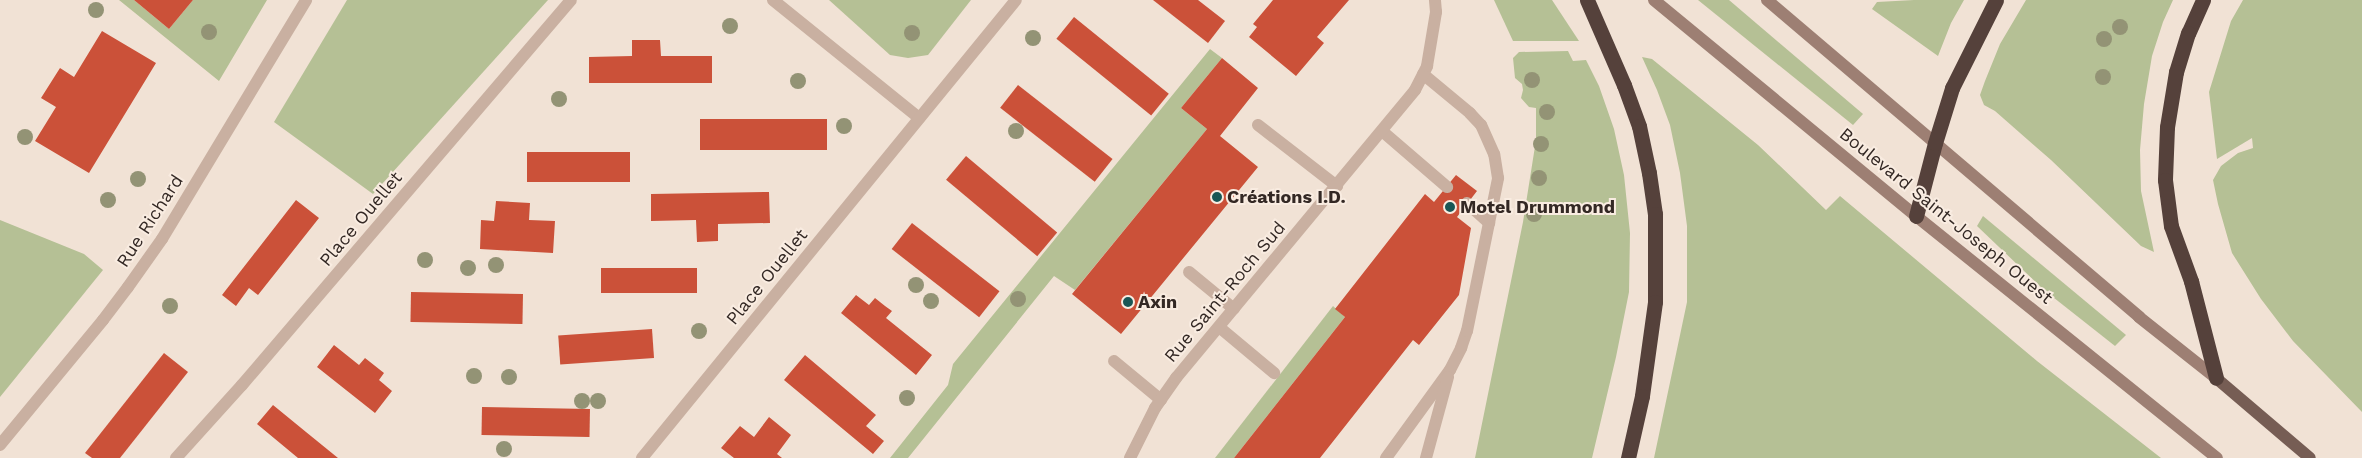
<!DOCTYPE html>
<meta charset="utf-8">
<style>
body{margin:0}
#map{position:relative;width:2362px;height:458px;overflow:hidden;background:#f1e2d5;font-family:"Work Sans",sans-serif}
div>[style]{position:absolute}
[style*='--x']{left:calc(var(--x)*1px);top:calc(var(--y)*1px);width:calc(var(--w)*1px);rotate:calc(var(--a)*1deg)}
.green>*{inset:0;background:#b5c095}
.building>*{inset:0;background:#cb5139;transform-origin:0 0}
.service>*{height:12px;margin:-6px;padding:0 6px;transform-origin:6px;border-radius:6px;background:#c9b0a1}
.minor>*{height:12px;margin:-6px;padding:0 6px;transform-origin:6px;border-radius:6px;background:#c9b0a1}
.secondary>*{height:12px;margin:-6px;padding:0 6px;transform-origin:6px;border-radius:6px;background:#9d7f73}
.primary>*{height:12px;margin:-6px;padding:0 6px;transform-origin:6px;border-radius:6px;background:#765d54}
.motorway>*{height:15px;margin:-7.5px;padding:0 7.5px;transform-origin:7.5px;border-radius:7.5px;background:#55413b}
.trees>*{width:16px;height:16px;margin:-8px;border-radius:50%;background:#939375}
.dots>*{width:14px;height:14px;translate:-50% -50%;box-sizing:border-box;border:2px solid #f9ece1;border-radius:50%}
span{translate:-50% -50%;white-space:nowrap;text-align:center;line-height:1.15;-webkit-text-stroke:4px #f9ece1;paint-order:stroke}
.poi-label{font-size:18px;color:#332824;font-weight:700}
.left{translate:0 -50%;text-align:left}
.street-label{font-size:18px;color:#332824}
</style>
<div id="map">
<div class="green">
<div style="clip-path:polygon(119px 0,134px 0,169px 29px,193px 0,267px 0,219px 81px)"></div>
<div style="clip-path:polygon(347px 0,548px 0,373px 194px,274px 122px)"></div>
<div style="clip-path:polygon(829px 0,971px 0,928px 55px,908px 58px,890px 55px)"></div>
<div style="clip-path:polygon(1494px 0,1552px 0,1579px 41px,1513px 41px)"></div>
<div style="clip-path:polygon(1698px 0,1729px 0,1863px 114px,1853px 125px)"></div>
<div style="clip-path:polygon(1914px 0,1964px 0,1951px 23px,1938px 56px,1872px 9px,1877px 2px)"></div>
<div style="clip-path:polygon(2026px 0,2173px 0,2163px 22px,2152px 56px,2144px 104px,2140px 150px,2141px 191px,2154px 252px,2141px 246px,2051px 160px,1995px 111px,1984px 105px,1980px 95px,1985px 81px,2000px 44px)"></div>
<div style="clip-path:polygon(2243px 0,2362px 0,2362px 412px,2293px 341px,2261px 299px,2232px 253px,2218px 204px,2213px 180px,2221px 166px,2238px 153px,2253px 148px,2252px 138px,2217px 159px,2209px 92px,2231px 21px)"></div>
<div style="clip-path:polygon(1210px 49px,1222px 58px,1181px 108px,1207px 129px,1075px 290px,1054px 276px,908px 458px,890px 458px,948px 385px,953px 364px)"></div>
<div style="clip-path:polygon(1568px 51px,1573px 61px,1586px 60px,1599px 86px,1614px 129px,1624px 175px,1630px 233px,1629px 292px,1616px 357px,1592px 458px,1475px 458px,1523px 222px,1536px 140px,1536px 108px,1529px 107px,1521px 98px,1523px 90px,1522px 84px,1515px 78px,1513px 58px,1519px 52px)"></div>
<div style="clip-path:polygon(1642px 57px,1652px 59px,1758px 145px,1826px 210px,1840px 196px,2037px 361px,2161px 458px,1654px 458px,1687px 302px,1687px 226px,1680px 173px,1670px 125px,1657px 90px)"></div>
<div style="clip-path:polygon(1983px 216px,2126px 335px,2115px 346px,2044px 290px,1977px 226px)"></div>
<div style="clip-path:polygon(0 220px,84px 254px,103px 270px,0 397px)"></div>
<div style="clip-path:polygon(1333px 306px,1345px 317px,1234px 458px,1215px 458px)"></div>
</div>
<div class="building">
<div style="clip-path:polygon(134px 0,193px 0,169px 29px)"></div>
<div style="clip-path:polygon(1153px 0,1198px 0,1225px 21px,1208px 43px)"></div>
<div style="clip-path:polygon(1273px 0,1349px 0,1317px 37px,1324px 43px,1296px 76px,1249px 37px,1257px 27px,1253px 24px)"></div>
<div style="left:1074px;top:17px;width:122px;height:28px;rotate:39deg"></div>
<div style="clip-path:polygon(102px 31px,156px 63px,89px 173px,35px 141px,56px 107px,41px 98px,60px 68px,74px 77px)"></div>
<div style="clip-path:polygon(632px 40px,660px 40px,661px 56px,712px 56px,712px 83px,589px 83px,589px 57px,632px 56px)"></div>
<div style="clip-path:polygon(1222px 58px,1258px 88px,1220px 136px,1258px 167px,1121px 334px,1072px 294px,1207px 129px,1181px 108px)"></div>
<div style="left:1018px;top:85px;width:120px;height:29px;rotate:38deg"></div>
<div style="left:827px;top:119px;width:31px;height:127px;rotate:90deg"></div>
<div style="left:527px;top:152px;width:103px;height:30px"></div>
<div style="left:966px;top:156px;width:119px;height:31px;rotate:40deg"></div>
<div style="clip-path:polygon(1456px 175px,1477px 191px,1457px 217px,1471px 228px,1459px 295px,1419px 345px,1413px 340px,1320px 458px,1234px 458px,1345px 317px,1335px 309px,1425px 194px,1434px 202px)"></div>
<div style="clip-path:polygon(769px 192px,770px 223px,718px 224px,718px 241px,697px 242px,696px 220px,651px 221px,651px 194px)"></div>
<div style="clip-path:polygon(296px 200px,319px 218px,258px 295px,249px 288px,236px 306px,222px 295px)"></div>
<div style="clip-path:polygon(496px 201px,530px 203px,529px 220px,555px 221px,553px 253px,480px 249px,481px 220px,494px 221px)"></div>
<div style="left:912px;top:223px;width:111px;height:33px;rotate:38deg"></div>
<div style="left:601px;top:268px;width:96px;height:25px"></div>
<div style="left:411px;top:292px;width:112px;height:30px;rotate:1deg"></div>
<div style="clip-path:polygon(856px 295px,869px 305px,875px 298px,885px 306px,892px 311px,886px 318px,932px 355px,916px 375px,841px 313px)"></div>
<div style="left:652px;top:329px;width:29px;height:94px;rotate:86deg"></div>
<div style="clip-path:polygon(334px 345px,359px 365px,365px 358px,384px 373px,379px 380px,392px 391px,375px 413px,317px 367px)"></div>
<div style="clip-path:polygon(164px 353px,188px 372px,120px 458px,92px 458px,85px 453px)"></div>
<div style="clip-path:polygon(805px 355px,876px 415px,866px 426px,884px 441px,873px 454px,784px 380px)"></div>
<div style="clip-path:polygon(273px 405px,306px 432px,338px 458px,298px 458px,257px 424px)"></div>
<div style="left:482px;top:407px;width:108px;height:28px;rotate:1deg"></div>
<div style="clip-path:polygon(769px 417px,791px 435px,777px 454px,782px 458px,734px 458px,721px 448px,740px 426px,754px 437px)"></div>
</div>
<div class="service">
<div style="--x:1258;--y:125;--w:100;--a:37.7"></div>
<div style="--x:1382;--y:131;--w:86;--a:40.7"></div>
<div style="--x:1467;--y:203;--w:30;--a:42"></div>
<div style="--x:1189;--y:272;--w:58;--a:39.4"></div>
<div style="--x:1219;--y:327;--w:72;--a:39.9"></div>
<div style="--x:1114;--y:361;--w:61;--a:39.7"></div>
<div style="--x:0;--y:445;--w:162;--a:-50.5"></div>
<div style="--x:103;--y:320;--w:41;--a:-52.9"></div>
<div style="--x:1386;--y:458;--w:109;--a:-54"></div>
<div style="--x:1450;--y:370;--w:25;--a:-63"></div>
<div style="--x:1461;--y:348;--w:18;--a:-71"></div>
<div style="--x:1467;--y:331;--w:156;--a:-78.5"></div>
<div style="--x:1498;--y:178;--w:24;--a:-99"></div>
<div style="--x:1494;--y:154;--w:32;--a:-114"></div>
<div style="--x:1481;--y:125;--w:16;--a:-133"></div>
<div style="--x:1470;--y:113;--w:61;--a:-140.3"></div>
<div style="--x:1426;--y:458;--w:84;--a:-74.8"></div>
</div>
<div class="minor">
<div style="--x:773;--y:0;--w:188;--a:38.9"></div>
<div style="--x:128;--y:287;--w:59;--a:-54.7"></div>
<div style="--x:162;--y:239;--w:279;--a:-58.9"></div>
<div style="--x:176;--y:458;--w:98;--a:-47.9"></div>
<div style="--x:242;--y:385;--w:506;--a:-49.48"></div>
<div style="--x:642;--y:458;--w:591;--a:-50.77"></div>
<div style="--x:1130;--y:458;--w:56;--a:-63.4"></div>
<div style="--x:1155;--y:408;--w:37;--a:-55"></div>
<div style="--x:1176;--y:378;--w:374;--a:-50.3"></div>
<div style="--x:1415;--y:90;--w:27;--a:-63"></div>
<div style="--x:1427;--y:66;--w:55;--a:-80.5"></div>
<div style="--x:1436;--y:12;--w:12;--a:-95"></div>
</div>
<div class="secondary">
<div style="--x:1654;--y:0;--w:340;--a:39.5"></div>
<div style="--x:1916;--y:216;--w:386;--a:38.8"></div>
<div style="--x:1767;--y:0;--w:489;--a:40.4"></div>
<div style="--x:2139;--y:317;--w:98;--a:38.4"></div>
</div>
<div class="primary">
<div style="--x:2216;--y:378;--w:123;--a:40.4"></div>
</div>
<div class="motorway">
<div style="--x:1587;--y:0;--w:93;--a:66.5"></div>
<div style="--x:1624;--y:85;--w:44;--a:69.9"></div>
<div style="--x:1639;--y:126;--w:48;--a:78"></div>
<div style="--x:1649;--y:173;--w:41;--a:81.7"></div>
<div style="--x:1655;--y:214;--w:88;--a:90"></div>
<div style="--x:1655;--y:302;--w:95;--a:97.9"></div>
<div style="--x:1642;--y:396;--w:64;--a:102.7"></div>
<div style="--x:2203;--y:0;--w:36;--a:114"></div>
<div style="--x:2188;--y:33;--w:41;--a:107.1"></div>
<div style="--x:2176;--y:72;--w:56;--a:99.3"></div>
<div style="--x:2167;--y:127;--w:53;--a:92.2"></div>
<div style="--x:2165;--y:180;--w:46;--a:82.6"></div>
<div style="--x:2171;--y:226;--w:59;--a:70"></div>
<div style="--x:2191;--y:281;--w:100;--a:75.5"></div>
<div style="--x:1916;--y:216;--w:75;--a:-75.4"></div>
<div style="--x:1935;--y:143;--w:58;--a:-72.8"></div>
<div style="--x:1952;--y:88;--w:98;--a:-63.4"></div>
</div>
<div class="trees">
<div style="left:96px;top:10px"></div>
<div style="left:730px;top:26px"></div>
<div style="left:2120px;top:27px"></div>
<div style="left:209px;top:32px"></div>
<div style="left:912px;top:33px"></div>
<div style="left:1033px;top:38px"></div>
<div style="left:2104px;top:39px"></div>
<div style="left:2103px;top:77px"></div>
<div style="left:1532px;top:80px"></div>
<div style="left:798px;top:81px"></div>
<div style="left:559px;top:99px"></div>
<div style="left:1547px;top:112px"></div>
<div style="left:844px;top:126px"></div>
<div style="left:1016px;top:131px"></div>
<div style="left:25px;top:137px"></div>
<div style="left:1541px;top:144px"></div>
<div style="left:1539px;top:178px"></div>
<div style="left:138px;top:179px"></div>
<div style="left:108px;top:200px"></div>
<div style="left:1534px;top:214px"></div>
<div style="left:425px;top:260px"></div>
<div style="left:496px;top:265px"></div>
<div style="left:468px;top:268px"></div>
<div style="left:916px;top:285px"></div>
<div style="left:1018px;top:299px"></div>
<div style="left:931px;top:301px"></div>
<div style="left:170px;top:306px"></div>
<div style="left:699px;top:331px"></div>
<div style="left:474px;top:376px"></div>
<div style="left:509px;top:377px"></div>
<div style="left:907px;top:398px"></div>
<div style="left:582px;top:401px"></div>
<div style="left:598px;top:401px"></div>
<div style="left:504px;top:449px"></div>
</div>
<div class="dots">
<div style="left:1217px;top:197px;background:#195655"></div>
<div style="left:1450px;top:207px;background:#195655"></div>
<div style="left:1128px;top:302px;background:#195655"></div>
</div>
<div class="poi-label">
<span class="left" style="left:1227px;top:197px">Créations I.D.</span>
<span class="left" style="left:1460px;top:207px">Motel Drummond</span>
<span class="left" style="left:1138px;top:302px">Axin</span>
</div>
<div class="street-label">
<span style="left:1946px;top:216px;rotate:39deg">Boulevard Saint-Joseph Ouest</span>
<span style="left:361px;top:219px;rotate:-50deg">Place Ouellet</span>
<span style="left:150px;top:221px;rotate:-57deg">Rue Richard</span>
<span style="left:767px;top:277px;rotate:-51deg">Place Ouellet</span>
<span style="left:1225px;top:292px;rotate:-50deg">Rue Saint-Roch Sud</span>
</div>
</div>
